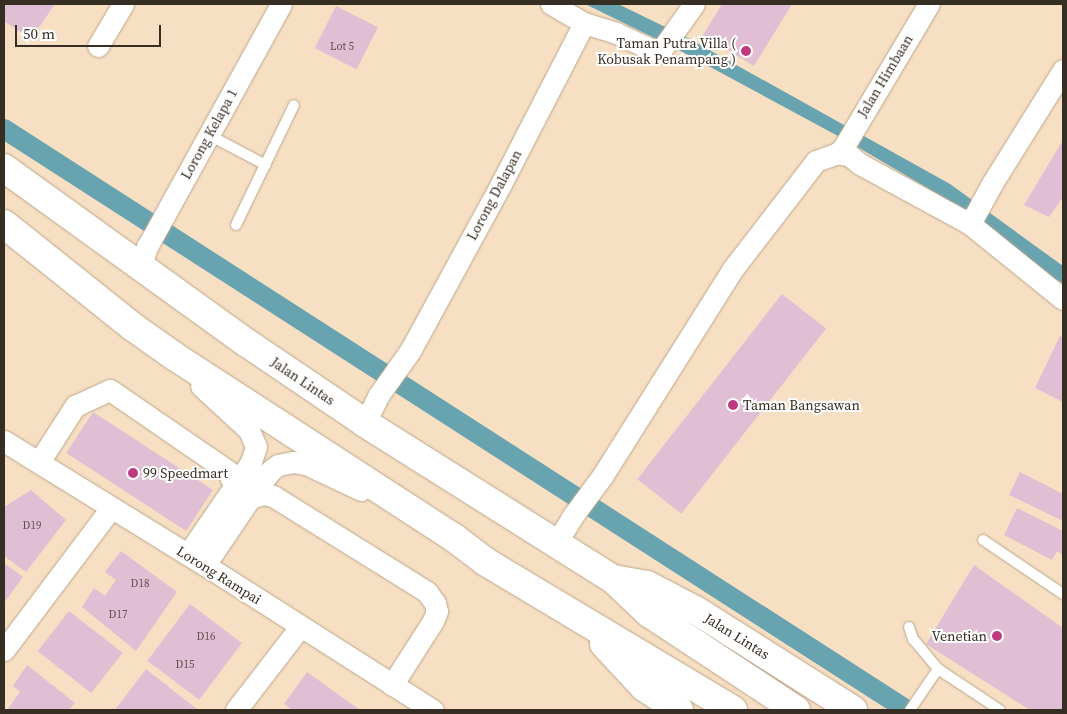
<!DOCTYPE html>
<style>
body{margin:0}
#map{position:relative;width:1067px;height:714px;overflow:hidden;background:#f7dfc3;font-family:"Source Serif 4",serif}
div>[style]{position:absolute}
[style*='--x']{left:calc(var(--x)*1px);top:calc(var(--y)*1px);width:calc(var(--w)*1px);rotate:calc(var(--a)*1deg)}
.water>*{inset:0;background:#68a4af}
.canal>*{height:20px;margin:-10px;padding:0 10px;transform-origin:10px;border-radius:10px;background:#68a4af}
.building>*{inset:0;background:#e0bfd4;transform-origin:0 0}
.roads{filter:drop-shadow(0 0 1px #bca68b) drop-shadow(0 0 1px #bca68b)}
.service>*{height:10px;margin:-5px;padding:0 5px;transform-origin:5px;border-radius:5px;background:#fff}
.minor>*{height:21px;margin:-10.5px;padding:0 10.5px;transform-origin:10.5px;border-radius:10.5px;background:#fff}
.trunk>*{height:28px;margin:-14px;padding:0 14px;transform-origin:14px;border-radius:14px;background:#fff}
.dots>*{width:14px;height:14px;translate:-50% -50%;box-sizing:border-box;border:2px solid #fff;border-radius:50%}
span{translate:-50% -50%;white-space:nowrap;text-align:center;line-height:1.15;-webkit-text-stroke:4px #fff;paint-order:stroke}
.number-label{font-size:11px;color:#60524f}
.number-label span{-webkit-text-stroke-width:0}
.poi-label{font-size:14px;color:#362d23}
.right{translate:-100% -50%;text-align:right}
.left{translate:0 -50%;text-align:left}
.street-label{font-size:14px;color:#362d23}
.frame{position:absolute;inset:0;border:5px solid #362d23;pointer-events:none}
.scale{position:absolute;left:15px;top:25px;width:146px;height:22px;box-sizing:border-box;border:2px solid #362d23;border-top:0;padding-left:6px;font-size:15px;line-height:18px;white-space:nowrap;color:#362d23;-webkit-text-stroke:4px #fff;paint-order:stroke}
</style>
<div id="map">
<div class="water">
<div style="clip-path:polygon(585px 4px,618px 4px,686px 37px,950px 184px,1063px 266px,1063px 283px,1052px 278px,941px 196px,849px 142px,675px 48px)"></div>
</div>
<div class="canal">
<div style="--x:4;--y:129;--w:1074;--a:32.76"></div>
</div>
<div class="building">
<div style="clip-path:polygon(4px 4px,55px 4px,31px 39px,4px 21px)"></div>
<div style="clip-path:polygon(722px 4px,792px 4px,754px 66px,703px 35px)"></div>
<div style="left:336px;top:6px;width:47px;height:47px;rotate:27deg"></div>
<div style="clip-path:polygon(1063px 140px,1063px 197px,1049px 217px,1024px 205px)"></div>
<div style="left:782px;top:294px;width:56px;height:235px;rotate:38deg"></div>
<div style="clip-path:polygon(1060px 336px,1063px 338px,1063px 402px,1035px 388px)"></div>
<div style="left:93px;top:412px;width:143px;height:49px;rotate:33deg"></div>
<div style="clip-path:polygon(1020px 472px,1063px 494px,1063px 521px,1009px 495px)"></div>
<div style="clip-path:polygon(31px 490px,66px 520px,26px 572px,4px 556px,4px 507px)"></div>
<div style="clip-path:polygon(1017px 508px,1063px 531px,1063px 555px,1057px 551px,1052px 560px,1004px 535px)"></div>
<div style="clip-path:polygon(121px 551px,177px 592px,136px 651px,82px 607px,94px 588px,105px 596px,111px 587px,116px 580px,105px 572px)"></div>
<div style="clip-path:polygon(4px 563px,23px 577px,4px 603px)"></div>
<div style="clip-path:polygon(974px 565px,1063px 628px,1063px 710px,1030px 710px,926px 644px)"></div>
<div style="left:190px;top:604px;width:65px;height:71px;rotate:37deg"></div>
<div style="left:69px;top:611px;width:68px;height:51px;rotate:38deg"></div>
<div style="clip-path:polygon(27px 665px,75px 703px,69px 710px,7px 710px,20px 692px,13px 686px)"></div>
<div style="clip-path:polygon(146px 669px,198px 710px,115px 710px)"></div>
<div style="clip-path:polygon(307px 672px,360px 710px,292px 710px,284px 704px)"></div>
</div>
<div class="roads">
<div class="service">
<div style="--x:209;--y:135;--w:64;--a:27.8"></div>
<div style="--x:236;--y:225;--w:133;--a:-64.2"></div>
<div style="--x:983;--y:540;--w:97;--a:34"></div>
<div style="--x:909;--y:627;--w:13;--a:72"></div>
<div style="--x:913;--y:639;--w:39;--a:50"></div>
<div style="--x:938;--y:669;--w:74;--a:33.5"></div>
<div style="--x:910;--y:710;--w:50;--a:-55.7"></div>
</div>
<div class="minor">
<div style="--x:584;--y:23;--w:34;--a:17"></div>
<div style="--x:616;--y:33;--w:47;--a:24.9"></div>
<div style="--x:659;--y:53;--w:60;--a:-54.5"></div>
<div style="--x:98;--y:46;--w:49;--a:-59.2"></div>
<div style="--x:838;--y:153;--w:12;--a:14"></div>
<div style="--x:850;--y:156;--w:13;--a:39"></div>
<div style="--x:860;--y:164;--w:125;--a:28.6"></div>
<div style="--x:970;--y:224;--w:119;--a:38.9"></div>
<div style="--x:970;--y:224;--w:48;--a:-61.3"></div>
<div style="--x:993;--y:182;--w:132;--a:-58"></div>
<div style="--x:141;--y:265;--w:19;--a:-72"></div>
<div style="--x:147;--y:247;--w:277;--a:-61.1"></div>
<div style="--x:365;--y:423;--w:30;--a:-64"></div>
<div style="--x:378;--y:396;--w:55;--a:-54.6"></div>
<div style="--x:410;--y:351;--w:190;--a:-61.4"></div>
<div style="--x:501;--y:184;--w:181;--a:-62.7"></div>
<div style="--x:584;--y:23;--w:38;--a:-150"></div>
<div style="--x:4;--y:441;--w:236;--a:31.7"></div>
<div style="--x:205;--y:565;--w:270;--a:32.5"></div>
<div style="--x:39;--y:462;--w:67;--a:-57.3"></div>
<div style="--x:75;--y:406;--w:38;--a:-25"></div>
<div style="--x:110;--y:390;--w:143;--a:34.5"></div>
<div style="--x:228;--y:471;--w:16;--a:68"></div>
<div style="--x:250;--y:498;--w:14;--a:-17"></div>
<div style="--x:263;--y:494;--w:10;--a:11"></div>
<div style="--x:273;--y:496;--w:181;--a:31.9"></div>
<div style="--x:427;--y:592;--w:14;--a:54"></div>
<div style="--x:435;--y:603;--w:8;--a:76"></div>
<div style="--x:437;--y:611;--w:11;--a:112"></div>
<div style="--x:433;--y:621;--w:76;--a:122.6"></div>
<div style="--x:556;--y:543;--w:31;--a:-58"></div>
<div style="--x:572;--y:517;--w:52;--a:-53.6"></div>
<div style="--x:603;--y:475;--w:242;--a:-57.8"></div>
<div style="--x:732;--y:270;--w:138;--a:-52.4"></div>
<div style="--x:816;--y:161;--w:23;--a:-20"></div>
<div style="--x:838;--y:153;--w:7;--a:-45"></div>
<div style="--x:843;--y:148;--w:168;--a:-59.2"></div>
<div style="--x:188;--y:554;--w:112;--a:-55.6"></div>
<div style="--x:251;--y:462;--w:16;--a:-72"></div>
<div style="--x:256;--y:447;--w:18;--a:-112"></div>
<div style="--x:249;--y:430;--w:65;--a:-137.5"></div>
<div style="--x:205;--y:565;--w:81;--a:-56.1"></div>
<div style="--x:250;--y:498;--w:34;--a:-53"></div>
<div style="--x:270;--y:471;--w:10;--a:-37"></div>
<div style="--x:278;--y:465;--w:15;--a:-11"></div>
<div style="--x:293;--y:462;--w:13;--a:9"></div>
<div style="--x:306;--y:464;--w:61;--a:25.3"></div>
<div style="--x:4;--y:650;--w:178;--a:-53"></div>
<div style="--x:236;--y:710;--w:105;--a:-52.4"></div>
</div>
<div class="trunk">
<div style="--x:4;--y:168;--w:299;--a:35.8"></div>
<div style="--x:247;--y:343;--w:143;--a:34.1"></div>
<div style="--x:365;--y:423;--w:293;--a:32.2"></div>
<div style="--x:613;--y:579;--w:50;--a:43.4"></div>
<div style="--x:649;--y:613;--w:176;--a:33.4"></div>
<div style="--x:4;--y:224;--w:165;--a:38.6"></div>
<div style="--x:133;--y:327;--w:50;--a:35.3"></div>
<div style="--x:174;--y:356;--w:333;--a:33"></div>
<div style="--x:453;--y:537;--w:41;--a:37.1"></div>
<div style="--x:486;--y:562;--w:288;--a:30.9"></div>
<div style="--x:613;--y:579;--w:35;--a:10"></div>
<div style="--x:647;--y:585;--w:56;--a:27.5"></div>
<div style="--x:697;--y:611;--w:185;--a:32.4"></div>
<div style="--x:604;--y:644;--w:59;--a:47.1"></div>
<div style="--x:644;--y:687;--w:42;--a:33.3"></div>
</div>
</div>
<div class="dots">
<div style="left:746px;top:51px;background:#bd3a81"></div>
<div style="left:733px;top:405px;background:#bd3a81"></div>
<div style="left:133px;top:473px;background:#bd3a81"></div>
<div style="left:997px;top:636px;background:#bd3a81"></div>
</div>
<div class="number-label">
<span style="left:342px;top:47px">Lot 5</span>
<span style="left:32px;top:526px">D19</span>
<span style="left:140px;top:584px">D18</span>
<span style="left:118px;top:615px">D17</span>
<span style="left:206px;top:637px">D16</span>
<span style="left:185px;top:665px">D15</span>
</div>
<div class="poi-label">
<span class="right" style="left:736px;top:51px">Taman Putra Villa (<br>Kobusak Penampang )</span>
<span class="left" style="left:743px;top:405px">Taman Bangsawan</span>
<span class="left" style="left:143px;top:473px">99 Speedmart</span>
<span class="right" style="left:987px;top:636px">Venetian</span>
</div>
<div class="street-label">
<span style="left:885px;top:76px;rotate:-59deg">Jalan Himbaan</span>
<span style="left:209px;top:134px;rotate:-61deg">Lorong Kelapa 1</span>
<span style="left:494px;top:195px;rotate:-62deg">Lorong Dalapan</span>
<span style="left:303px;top:381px;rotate:34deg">Jalan Lintas</span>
<span style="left:219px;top:575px;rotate:32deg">Lorong Rampai</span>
<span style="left:737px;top:636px;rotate:32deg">Jalan Lintas</span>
</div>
<div class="frame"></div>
<div class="scale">50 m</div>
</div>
